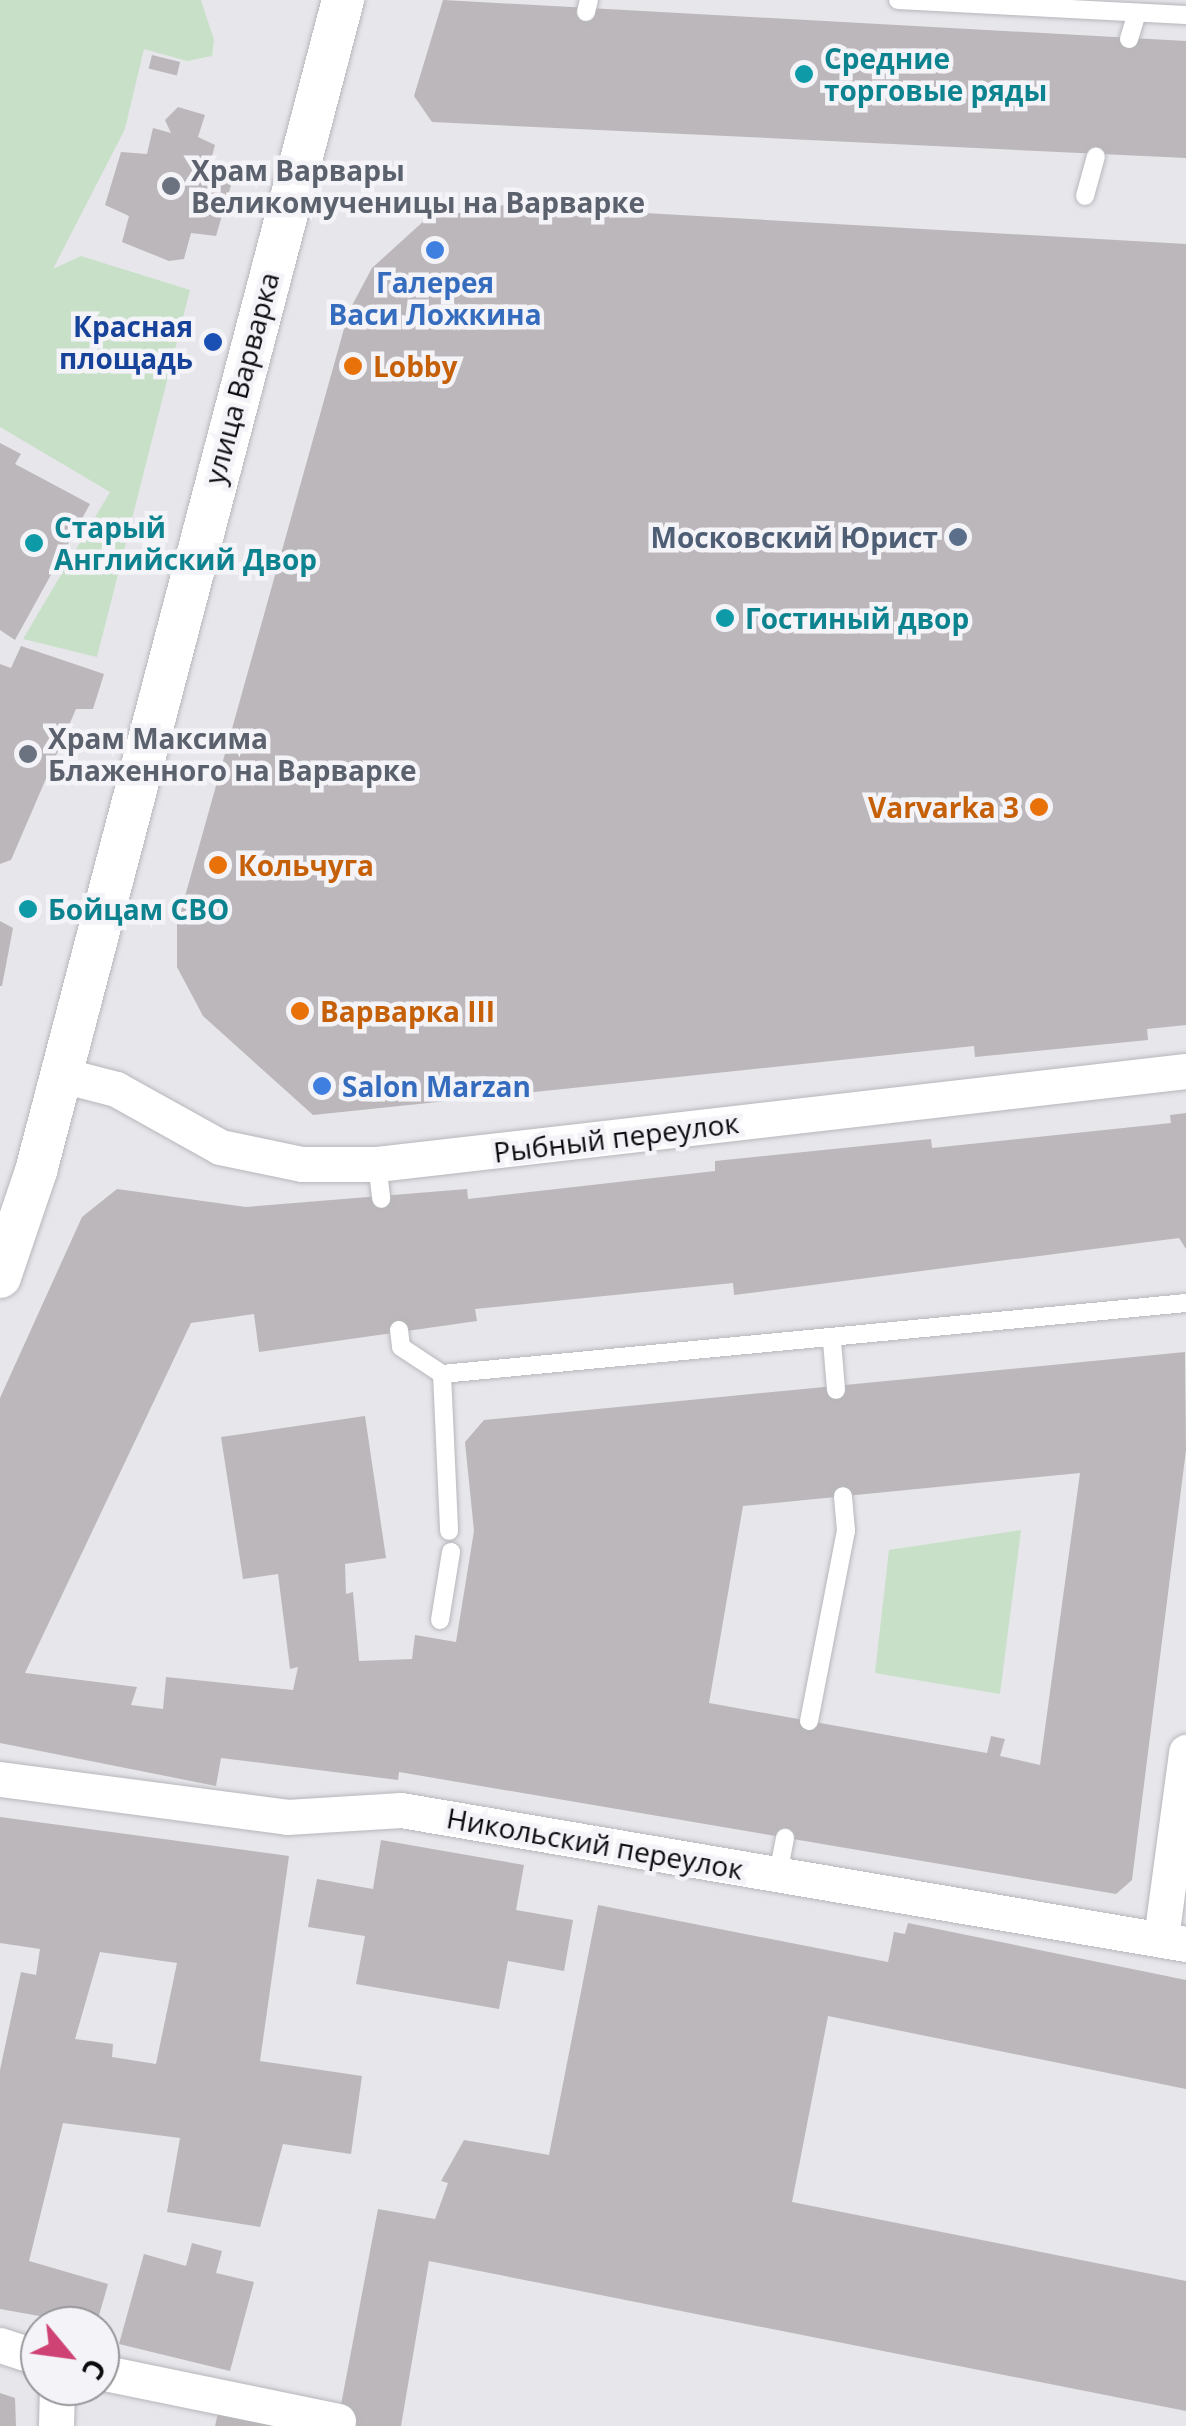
<!DOCTYPE html>
<meta charset="utf-8">
<style>
body{margin:0}
#map{position:relative;width:1186px;height:2426px;overflow:hidden;background:#e6e6eb;font-family:"Open Sans",sans-serif}
div>[style]{position:absolute}
[style*='--x']{left:calc(var(--x)*1px);top:calc(var(--y)*1px);width:calc(var(--w)*1px);rotate:calc(var(--a)*1deg)}
.green>*{inset:0;background:#c8e0c8}
.building>*{inset:0;background:#bcb7ba;transform-origin:0 0}
.roads{filter:drop-shadow(0 0 2px #b6b7bb) drop-shadow(0 0 2px #b6b7bb)}
.service>*{height:18px;margin:-9px;padding:0 9px;transform-origin:9px;border-radius:9px;background:#fff}
.minor>*{height:35px;margin:-17.5px;padding:0 17.5px;transform-origin:17.5px;border-radius:17.5px;background:#fff}
.tertiary>*{height:42px;margin:-21px;padding:0 21px;transform-origin:21px;border-radius:21px;background:#fff}
.dots>*{width:28px;height:28px;translate:-50% -50%;box-sizing:border-box;border:5px solid #f3f3f8;border-radius:50%}
span{translate:-50% -50%;white-space:nowrap;text-align:center;line-height:1.15;-webkit-text-stroke:9px #f3f3f8;paint-order:stroke}
.culture-label{font-size:28px;color:#0d838f;font-weight:700}
.left{translate:0 -50%;text-align:left}
.worship-label{font-size:28px;color:#5b616d;font-weight:700}
.shop-label{font-size:28px;color:#366cbe;font-weight:700}
.transit-label{font-size:28px;color:#164399;font-weight:700}
.right{translate:-100% -50%;text-align:right}
.food-label{font-size:28px;color:#c56008;font-weight:700}
.street-label{font-size:28px;color:#0b0b0d}
.service-label{font-size:28px;color:#4e5e75;font-weight:700}
.north{position:absolute;left:20px;top:2306px;width:100px;height:100px;box-sizing:border-box;background:#f3f3f8;border:2px solid #96969a;border-radius:50%;rotate:119deg;font-size:28px;font-weight:700;line-height:40px;text-align:center;color:#0b0b0d}
.north::after{content:'';display:block;margin:auto;width:35px;height:45px;background:#ce4274;clip-path:polygon(50% 0,100% 100%,50% 72%,0 100%)}
</style>
<div id="map">
<div class="green">
<div style="clip-path:polygon(0 0,201px 0,214px 40px,212px 56px,187px 61px,144px 49px,125px 129px,53px 269px,81px 256px,190px 290px,97px 657px,23px 639px,110px 492px,0 427px)"></div>
<div style="clip-path:polygon(1021px 1530px,1000px 1694px,875px 1673px,889px 1550px)"></div>
</div>
<div class="building">
<div style="clip-path:polygon(443px 0,1186px 41px,1186px 158px,432px 122px,414px 96px)"></div>
<div style="left:152px;top:55px;width:29px;height:14px;rotate:14deg"></div>
<div style="clip-path:polygon(178px 107px,205px 115px,198px 137px,215px 145px,208px 171px,232px 182px,216px 236px,191px 233px,184px 259px,169px 261px,122px 242px,129px 216px,105px 205px,121px 152px,147px 154px,153px 128px,171px 133px,165px 120px)"></div>
<div style="clip-path:polygon(504px 205px,1186px 244px,1186px 1025px,1147px 1029px,1148px 1040px,975px 1057px,974px 1046px,313px 1115px,203px 1016px,177px 967px,177px 925px,349px 311px,372px 268px,426px 219px)"></div>
<div style="clip-path:polygon(0 443px,21px 454px,15px 464px,90px 504px,15px 640px,0 630px)"></div>
<div style="clip-path:polygon(21px 646px,104px 674px,93px 709px,76px 709px,11px 860px,0 864px,0 664px,11px 668px)"></div>
<div style="clip-path:polygon(0 921px,13px 928px,2px 986px,0 986px)"></div>
<div style="clip-path:polygon(evenodd,1186px 1113px,1186px 1249px,1179px 1238px,734px 1295px,733px 1283px,475px 1309px,477px 1321px,259px 1352px,254px 1314px,191px 1323px,25px 1673px,137px 1687px,131px 1705px,163px 1709px,166px 1677px,293px 1690px,298px 1667px,290px 1669px,278px 1574px,243px 1579px,221px 1437px,365px 1416px,386px 1558px,345px 1564px,346px 1594px,353px 1592px,359px 1661px,412px 1659px,415px 1635px,456px 1642px,474px 1531px,465px 1442px,484px 1420px,1185px 1352px,1186px 1450px,1132px 1880px,1116px 1894px,399px 1772px,398px 1780px,221px 1758px,216px 1786px,0 1743px,0 1398px,82px 1217px,117px 1189px,246px 1207px,467px 1189px,468px 1199px,715px 1171px,715px 1161px,931px 1139px,932px 1148px,1171px 1123px,1170px 1115px,1186px 1113px,1080px 1473px,1040px 1765px,1000px 1756px,1005px 1739px,991px 1736px,987px 1753px,709px 1703px,743px 1506px,1080px 1473px)"></div>
<div style="clip-path:polygon(evenodd,0 1817px,289px 1856px,260px 2061px,362px 2076px,351px 2154px,283px 2144px,260px 2227px,167px 2212px,180px 2138px,63px 2123px,29px 2261px,108px 2284px,96px 2326px,0 2309px,0 2070px,21px 1972px,36px 1975px,40px 1949px,0 1943px,0 1817px,100px 1952px,177px 1963px,156px 2064px,112px 2057px,113px 2044px,75px 2039px,100px 1952px)"></div>
<div style="clip-path:polygon(381px 1840px,524px 1865px,516px 1910px,573px 1920px,564px 1971px,508px 1961px,499px 2009px,356px 1984px,365px 1936px,308px 1927px,317px 1879px,373px 1889px)"></div>
<div style="clip-path:polygon(598px 1905px,888px 1962px,894px 1932px,905px 1934px,908px 1923px,1186px 1980px,1186px 2089px,828px 2016px,792px 2202px,1186px 2281px,1186px 2411px,429px 2261px,401px 2426px,337px 2426px,378px 2209px,435px 2219px,448px 2183px,441px 2181px,464px 2140px,549px 2155px)"></div>
<div style="clip-path:polygon(192px 2243px,222px 2251px,216px 2273px,254px 2282px,230px 2371px,119px 2344px,144px 2254px,186px 2266px)"></div>
<div style="clip-path:polygon(0 2393px,15px 2398px,16px 2426px,0 2426px)"></div>
<div style="clip-path:polygon(218px 2413px,279px 2426px,215px 2426px)"></div>
</div>
<div class="roads">
<div class="service">
<div style="--x:898;--y:0;--w:288;--a:3"></div>
<div style="--x:586;--y:12;--w:12;--a:-76"></div>
<div style="--x:1129;--y:39;--w:27;--a:-73"></div>
<div style="--x:1085;--y:196;--w:41;--a:-74.6"></div>
<div style="--x:377;--y:1164;--w:35;--a:83"></div>
<div style="--x:399;--y:1330;--w:17;--a:83"></div>
<div style="--x:401;--y:1347;--w:49;--a:33.4"></div>
<div style="--x:442;--y:1374;--w:747;--a:-5.45"></div>
<div style="--x:832;--y:1341;--w:49;--a:85.3"></div>
<div style="--x:442;--y:1374;--w:157;--a:87.4"></div>
<div style="--x:440;--y:1620;--w:69;--a:-80.8"></div>
<div style="--x:809;--y:1721;--w:194;--a:-79"></div>
<div style="--x:846;--y:1531;--w:35;--a:-95"></div>
<div style="--x:778;--y:1874;--w:37;--a:-79"></div>
</div>
<div class="minor">
<div style="--x:62;--y:1075;--w:56;--a:14.5"></div>
<div style="--x:116;--y:1089;--w:119;--a:29.1"></div>
<div style="--x:220;--y:1147;--w:84;--a:11.7"></div>
<div style="--x:302;--y:1164;--w:75;--a:0"></div>
<div style="--x:377;--y:1164;--w:814;--a:-6.56"></div>
<div style="--x:0;--y:1779;--w:290;--a:7.5"></div>
<div style="--x:287;--y:1817;--w:114;--a:-3.5"></div>
<div style="--x:401;--y:1810;--w:796;--a:9.69"></div>
<div style="--x:1161;--y:1938;--w:188;--a:-82.3"></div>
<div style="--x:0;--y:2345;--w:42;--a:18"></div>
<div style="--x:100;--y:2372;--w:243;--a:11.6"></div>
<div style="--x:56;--y:2426;--w:40;--a:-88.6"></div>
</div>
<div class="tertiary">
<div style="--x:0;--y:1277;--w:112;--a:-71.2"></div>
<div style="--x:36;--y:1171;--w:1211;--a:-75.31"></div>
</div>
</div>
<div class="dots">
<div style="left:804px;top:74px;background:#0f9aa8"></div>
<div style="left:171px;top:186px;background:#6b7280"></div>
<div style="left:435px;top:250px;background:#3f7fe0"></div>
<div style="left:213px;top:342px;background:#1a4fb4"></div>
<div style="left:353px;top:366px;background:#e8710a"></div>
<div style="left:958px;top:537px;background:#5c6f8a"></div>
<div style="left:34px;top:543px;background:#0f9aa8"></div>
<div style="left:725px;top:618px;background:#0f9aa8"></div>
<div style="left:28px;top:754px;background:#6b7280"></div>
<div style="left:1039px;top:807px;background:#e8710a"></div>
<div style="left:218px;top:865px;background:#e8710a"></div>
<div style="left:28px;top:909px;background:#0f9aa8"></div>
<div style="left:300px;top:1011px;background:#e8710a"></div>
<div style="left:322px;top:1086px;background:#3f7fe0"></div>
</div>
<div class="culture-label">
<span class="left" style="left:824px;top:74px">Средние<br>торговые ряды</span>
<span class="left" style="left:54px;top:543px">Старый<br>Английский Двор</span>
<span class="left" style="left:745px;top:618px">Гостиный двор</span>
<span class="left" style="left:48px;top:909px">Бойцам СВО</span>
</div>
<div class="worship-label">
<span class="left" style="left:191px;top:186px">Храм Варвары<br>Великомученицы на Варварке</span>
<span class="left" style="left:48px;top:754px">Храм Максима<br>Блаженного на Варварке</span>
</div>
<div class="shop-label">
<span style="left:435px;top:298px">Галерея<br>Васи Ложкина</span>
<span class="left" style="left:342px;top:1086px">Salon Marzan</span>
</div>
<div class="transit-label">
<span class="right" style="left:193px;top:342px">Красная<br>площадь</span>
</div>
<div class="food-label">
<span class="left" style="left:373px;top:366px">Lobby</span>
<span class="right" style="left:1019px;top:807px">Varvarka 3</span>
<span class="left" style="left:238px;top:865px">Кольчуга</span>
<span class="left" style="left:320px;top:1011px">Варварка III</span>
</div>
<div class="street-label">
<span style="left:241px;top:378px;rotate:-75deg">улица Варварка</span>
<span style="left:616px;top:1137px;rotate:-7deg">Рыбный переулок</span>
<span style="left:595px;top:1843px;rotate:10deg">Никольский переулок</span>
</div>
<div class="service-label">
<span class="right" style="left:938px;top:537px">Московский Юрист</span>
</div>
<div class="north">С</div>
</div>
